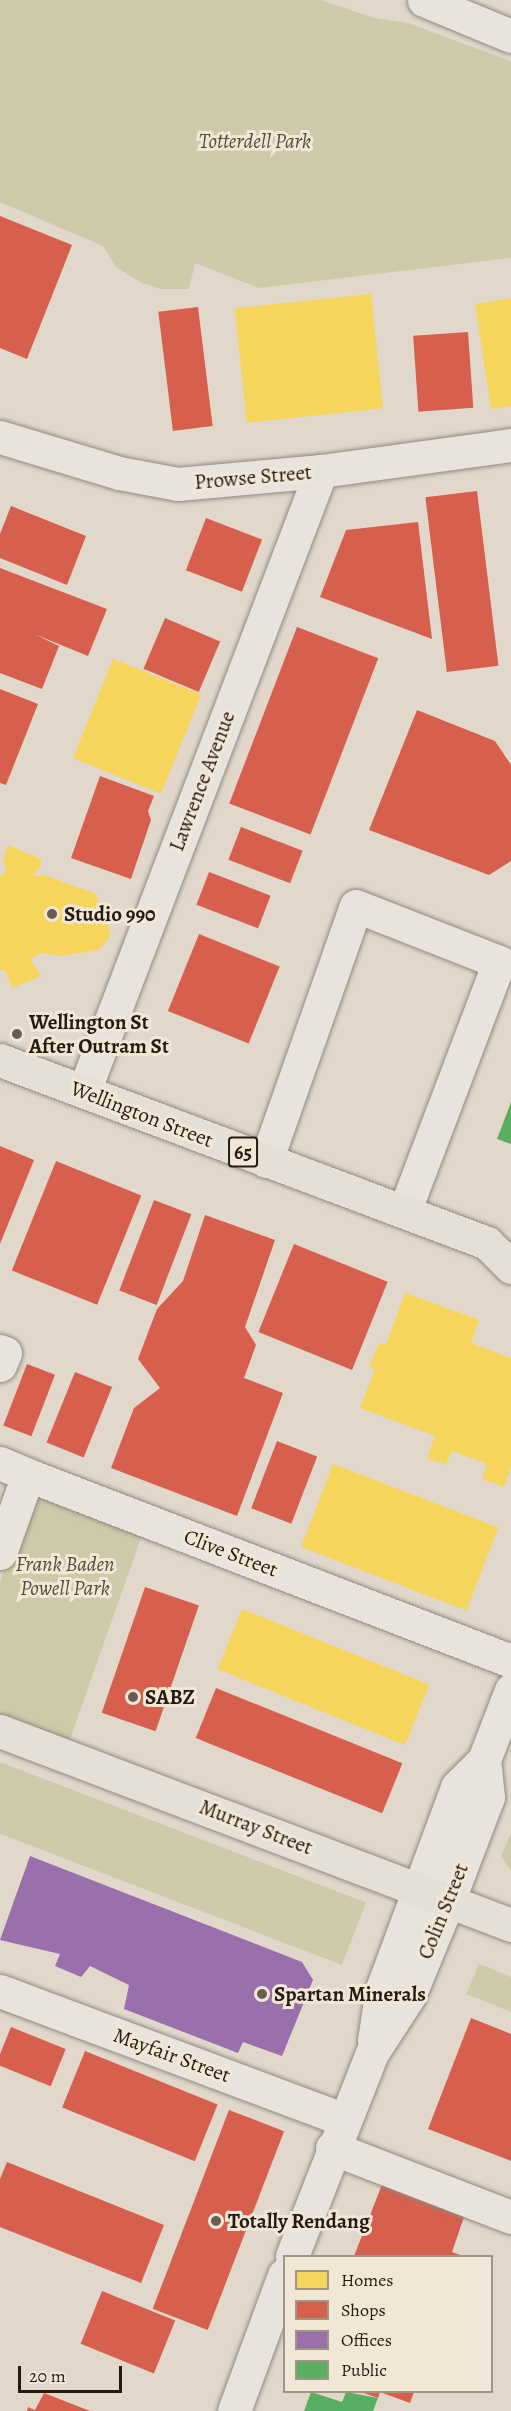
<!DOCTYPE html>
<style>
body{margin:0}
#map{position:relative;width:511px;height:2411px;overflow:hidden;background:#e1d8cb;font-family:Alegreya,serif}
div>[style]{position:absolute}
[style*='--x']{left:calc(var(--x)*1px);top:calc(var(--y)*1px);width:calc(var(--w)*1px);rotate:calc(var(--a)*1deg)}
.green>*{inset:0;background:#cdcaaa;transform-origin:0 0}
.homes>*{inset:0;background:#f6d55c;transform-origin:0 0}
.shops>*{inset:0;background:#d6604d;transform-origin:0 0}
.offices>*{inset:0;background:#9970ab}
.public>*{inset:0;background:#5aae61}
.roads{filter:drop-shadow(0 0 2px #918a81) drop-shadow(0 0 2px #918a81)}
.minor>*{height:33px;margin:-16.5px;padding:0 16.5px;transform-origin:16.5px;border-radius:16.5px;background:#e8e3dc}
.major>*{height:33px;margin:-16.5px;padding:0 16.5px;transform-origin:16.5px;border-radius:16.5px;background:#e4dfd7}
.dots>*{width:16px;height:16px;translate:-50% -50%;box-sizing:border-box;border:3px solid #f1e7d7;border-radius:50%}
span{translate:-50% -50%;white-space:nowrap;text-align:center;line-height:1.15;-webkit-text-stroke:6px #f1e7d7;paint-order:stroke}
.shield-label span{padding:2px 4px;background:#f1e7d7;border:2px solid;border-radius:4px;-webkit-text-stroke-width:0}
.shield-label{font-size:20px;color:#281b0e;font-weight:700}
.park-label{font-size:21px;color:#544c35;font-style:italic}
.street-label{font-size:21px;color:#281b0e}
.poi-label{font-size:21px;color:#281b0e;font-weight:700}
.left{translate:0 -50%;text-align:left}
.legend{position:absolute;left:283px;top:2255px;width:210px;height:138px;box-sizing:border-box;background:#f1e7d7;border:2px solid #a19587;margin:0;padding:8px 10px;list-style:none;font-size:18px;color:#281b0e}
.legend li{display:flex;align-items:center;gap:12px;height:30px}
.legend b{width:30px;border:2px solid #a19587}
.scale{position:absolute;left:18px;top:2366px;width:104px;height:27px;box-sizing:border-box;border:3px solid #281b0e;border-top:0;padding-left:8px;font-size:18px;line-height:21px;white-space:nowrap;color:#281b0e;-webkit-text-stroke:4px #f1e7d7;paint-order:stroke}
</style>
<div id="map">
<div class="green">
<div style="clip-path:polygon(0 0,321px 0,374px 18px,408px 23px,511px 61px,511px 258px,259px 288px,195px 263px,189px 289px,160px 289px,140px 282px,116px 267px,103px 246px,0 202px)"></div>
<div style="clip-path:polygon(33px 1492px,142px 1535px,69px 1742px,0 1716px,0 1582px)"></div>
<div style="left:0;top:1762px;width:392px;height:67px;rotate:21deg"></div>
<div style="clip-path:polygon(511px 1832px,511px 1871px,501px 1856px)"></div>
<div style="clip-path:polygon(479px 1964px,511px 1977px,511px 2012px,466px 1994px)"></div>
</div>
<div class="homes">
<div style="left:371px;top:294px;width:115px;height:137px;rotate:84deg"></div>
<div style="clip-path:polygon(511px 298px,511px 406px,491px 409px,475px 304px)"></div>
<div style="left:113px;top:659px;width:95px;height:107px;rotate:22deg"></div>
<div style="clip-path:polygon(8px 845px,41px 859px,40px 868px,32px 876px,44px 875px,96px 894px,111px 935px,99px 950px,62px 956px,41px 953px,30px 959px,41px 976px,12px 988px,5px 970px,0 970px,0 876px,7px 871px,3px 859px)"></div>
<div style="clip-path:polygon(405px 1293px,479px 1320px,471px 1343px,511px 1358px,511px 1468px,504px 1487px,482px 1479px,487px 1464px,452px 1451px,446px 1465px,427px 1458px,435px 1436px,360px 1408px,375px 1369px,369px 1367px,379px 1343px,386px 1345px)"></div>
<div style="left:333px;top:1464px;width:177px;height:89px;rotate:21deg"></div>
<div style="left:242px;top:1609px;width:202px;height:65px;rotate:22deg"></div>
</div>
<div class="shops">
<div style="clip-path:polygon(0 216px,72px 245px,27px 359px,0 348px)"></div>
<div style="left:198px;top:307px;width:120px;height:40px;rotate:83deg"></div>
<div style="left:468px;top:332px;width:76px;height:55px;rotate:86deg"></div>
<div style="left:477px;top:491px;width:176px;height:52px;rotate:83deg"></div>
<div style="clip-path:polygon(11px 506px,86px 536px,67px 585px,0 558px,0 534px)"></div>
<div style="left:206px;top:518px;width:60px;height:56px;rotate:21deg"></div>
<div style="clip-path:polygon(418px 522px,432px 639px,320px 597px,346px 530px)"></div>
<div style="clip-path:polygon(0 568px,107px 609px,88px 656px,34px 634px,59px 646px,42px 689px,0 673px)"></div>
<div style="left:165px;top:618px;width:60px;height:55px;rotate:23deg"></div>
<div style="left:297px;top:627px;width:87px;height:189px;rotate:21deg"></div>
<div style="clip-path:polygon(0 689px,38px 704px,6px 785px,0 783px)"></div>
<div style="clip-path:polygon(417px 710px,495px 741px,511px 765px,511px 861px,489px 875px,369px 830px)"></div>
<div style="clip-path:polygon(100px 776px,154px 796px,148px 811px,151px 820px,131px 879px,71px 858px)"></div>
<div style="left:241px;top:827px;width:66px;height:35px;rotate:21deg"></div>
<div style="left:209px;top:872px;width:66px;height:35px;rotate:21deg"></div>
<div style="left:199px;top:934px;width:87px;height:83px;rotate:22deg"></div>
<div style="clip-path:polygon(0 1146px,34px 1160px,0 1244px)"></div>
<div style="left:56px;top:1161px;width:92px;height:118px;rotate:22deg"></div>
<div style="left:154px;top:1200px;width:40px;height:97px;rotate:21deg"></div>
<div style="clip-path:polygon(205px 1215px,275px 1240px,245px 1327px,256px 1345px,244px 1378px,283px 1393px,237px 1516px,111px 1468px,134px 1408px,160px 1388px,138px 1359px,157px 1309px,183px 1281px)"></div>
<div style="left:294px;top:1244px;width:101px;height:95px;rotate:22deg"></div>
<div style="left:27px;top:1364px;width:30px;height:66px;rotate:21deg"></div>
<div style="left:75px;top:1372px;width:40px;height:76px;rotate:22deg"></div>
<div style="left:277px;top:1441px;width:43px;height:72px;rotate:21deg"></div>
<div style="left:145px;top:1587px;width:57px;height:133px;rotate:19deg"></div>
<div style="left:216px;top:1688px;width:201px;height:54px;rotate:22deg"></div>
<div style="clip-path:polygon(471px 2018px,511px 2034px,511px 2161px,428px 2129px)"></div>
<div style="left:11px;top:2027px;width:59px;height:40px;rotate:22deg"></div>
<div style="left:85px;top:2051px;width:143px;height:61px;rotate:22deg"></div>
<div style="left:229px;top:2110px;width:59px;height:213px;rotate:21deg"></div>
<div style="clip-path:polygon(7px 2162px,164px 2225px,141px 2283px,0 2227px,0 2179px)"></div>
<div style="clip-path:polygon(383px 2182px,465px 2214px,452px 2252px,463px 2256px,354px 2256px)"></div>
<div style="left:102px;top:2291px;width:79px;height:57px;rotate:22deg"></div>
<div style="clip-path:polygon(361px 2392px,414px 2392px,410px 2403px,380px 2392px,378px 2398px)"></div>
<div style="clip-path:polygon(44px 2393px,90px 2411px,27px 2411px,28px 2407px,35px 2410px)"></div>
</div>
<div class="offices">
<div style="clip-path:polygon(30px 1856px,302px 1962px,313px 1980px,282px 2056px,243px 2042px,238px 2053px,124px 2009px,129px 1985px,90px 1966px,81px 1977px,55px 1966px,60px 1954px,0 1940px)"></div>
</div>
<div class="public">
<div style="clip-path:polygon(511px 1102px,511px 1144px,497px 1139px)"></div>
<div style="clip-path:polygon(311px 2392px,342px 2402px,346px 2392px,378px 2398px,373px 2411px,304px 2411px)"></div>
</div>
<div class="roads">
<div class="minor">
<div style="--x:424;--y:0;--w:94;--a:22.5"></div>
<div style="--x:0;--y:437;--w:124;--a:16.8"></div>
<div style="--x:119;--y:473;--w:60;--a:10.6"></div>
<div style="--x:178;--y:484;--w:144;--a:-5.2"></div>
<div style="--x:321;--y:471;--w:192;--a:-7.8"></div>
<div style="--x:84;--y:1091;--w:664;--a:-69.08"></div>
<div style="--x:266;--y:1161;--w:270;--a:-70.6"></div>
<div style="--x:356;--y:906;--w:154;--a:21.4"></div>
<div style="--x:499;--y:962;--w:267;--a:110.8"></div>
<div style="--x:0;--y:1351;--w:5;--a:22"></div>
<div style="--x:5;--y:1353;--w:13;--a:113"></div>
<div style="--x:0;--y:1463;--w:30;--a:23"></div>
<div style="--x:0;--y:1553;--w:83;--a:-70.3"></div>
<div style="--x:28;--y:1475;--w:518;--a:21.06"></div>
<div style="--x:0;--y:1991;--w:366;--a:20.5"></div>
<div style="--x:374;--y:2040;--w:52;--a:-81.1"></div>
<div style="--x:382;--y:1989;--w:215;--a:-69.6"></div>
<div style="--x:457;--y:1787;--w:38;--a:-45"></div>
<div style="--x:484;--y:1760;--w:75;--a:-68.9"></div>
<div style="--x:332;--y:2148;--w:192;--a:21.1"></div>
<div style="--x:292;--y:2256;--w:218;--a:-68.5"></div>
<div style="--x:372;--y:2053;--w:68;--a:-57"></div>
<div style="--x:409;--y:1996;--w:105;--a:-67.6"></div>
<div style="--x:449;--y:1899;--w:109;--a:-69.1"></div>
<div style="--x:488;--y:1797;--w:37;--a:-96"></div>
<div style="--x:234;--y:2411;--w:145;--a:-69.8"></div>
</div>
<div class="major">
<div style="--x:0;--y:1060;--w:520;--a:20.59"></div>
<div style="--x:487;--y:1243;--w:34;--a:45"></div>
<div style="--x:0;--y:1731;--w:547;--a:20.79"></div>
</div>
</div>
<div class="dots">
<div style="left:52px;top:914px;background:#695d50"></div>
<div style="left:17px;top:1034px;background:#695d50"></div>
<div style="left:133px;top:1697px;background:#695d50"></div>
<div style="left:262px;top:1994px;background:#695d50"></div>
<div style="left:216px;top:2221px;background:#695d50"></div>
</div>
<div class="shield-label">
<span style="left:243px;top:1152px">65</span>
</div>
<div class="park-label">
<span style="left:255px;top:141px">Totterdell Park</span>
<span style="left:65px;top:1576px">Frank Baden<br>Powell Park</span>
</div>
<div class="street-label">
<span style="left:253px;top:477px;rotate:-5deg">Prowse Street</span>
<span style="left:202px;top:781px;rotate:-69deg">Lawrence Avenue</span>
<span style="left:142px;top:1114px;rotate:21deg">Wellington Street</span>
<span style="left:231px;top:1553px;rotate:21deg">Clive Street</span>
<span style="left:256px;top:1827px;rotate:21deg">Murray Street</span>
<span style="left:443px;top:1911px;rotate:-68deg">Colin Street</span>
<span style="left:172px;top:2055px;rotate:20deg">Mayfair Street</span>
</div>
<div class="poi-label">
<span class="left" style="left:64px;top:914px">Studio 990</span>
<span class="left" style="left:29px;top:1034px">Wellington St<br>After Outram St</span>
<span class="left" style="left:145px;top:1697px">SABZ</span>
<span class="left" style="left:274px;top:1994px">Spartan Minerals</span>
<span class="left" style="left:228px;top:2221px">Totally Rendang</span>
</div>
<ul class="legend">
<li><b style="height:16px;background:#f6d55c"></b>Homes</li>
<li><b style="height:16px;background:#d6604d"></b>Shops</li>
<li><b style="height:16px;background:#9970ab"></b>Offices</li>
<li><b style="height:16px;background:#5aae61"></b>Public</li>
</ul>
<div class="scale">20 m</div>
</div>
